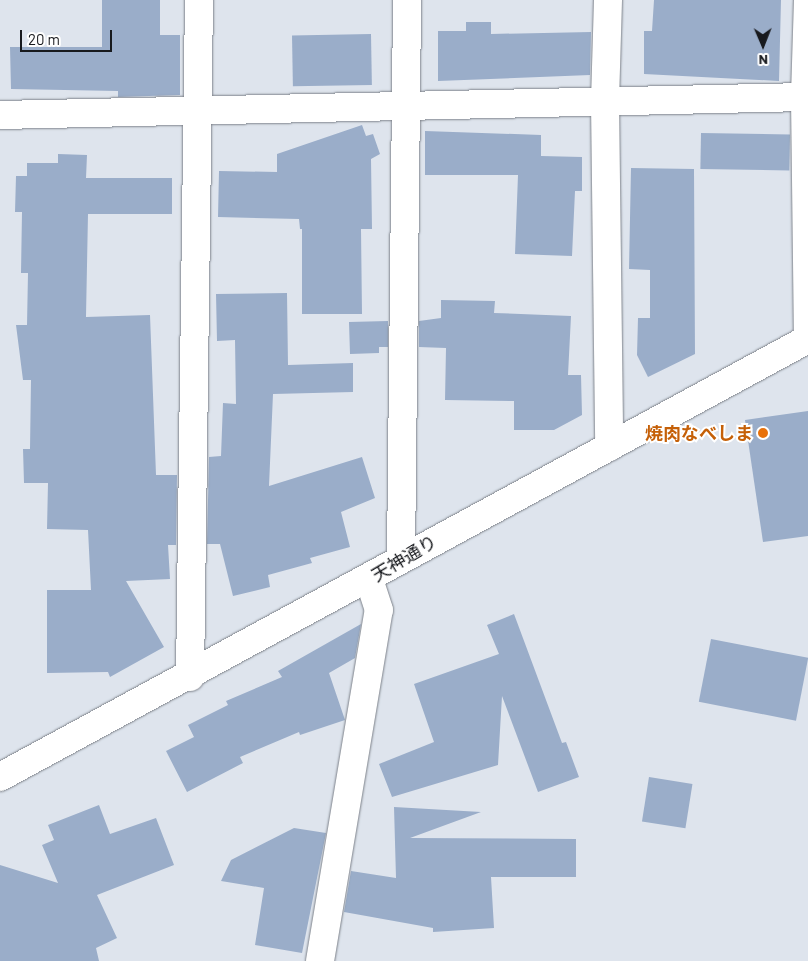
<!DOCTYPE html>
<meta charset="utf-8">
<style>
body{margin:0}
#map{position:relative;width:808px;height:961px;overflow:hidden;background:#dee4ed;font-family:Barlow,"Noto Sans JP",sans-serif}
div>[style]{position:absolute}
[style*='--x']{left:calc(var(--x)*1px);top:calc(var(--y)*1px);width:calc(var(--w)*1px);rotate:calc(var(--a)*1deg)}
.building>*{inset:0;background:#9aadc9;transform-origin:0 0}
.roads{filter:drop-shadow(0 0 1px #7d828a) drop-shadow(0 0 1px #7d828a)}
.minor>*{height:28px;margin:-14px;padding:0 14px;transform-origin:14px;border-radius:14px;background:#fff}
.dots>*{width:14px;height:14px;translate:-50% -50%;box-sizing:border-box;border:2px solid #fff;border-radius:50%}
span{translate:-50% -50%;white-space:nowrap;text-align:center;line-height:1.15;-webkit-text-stroke:4px #fff;paint-order:stroke}
.food-label{font-size:18px;color:#c56008;font-weight:700}
.right{translate:-100% -50%;text-align:right}
.street-label{font-size:18px;color:#181a1e}
.north{position:absolute;left:738px;top:20px;width:50px;height:50px;-webkit-text-stroke:4px #fff;paint-order:stroke;rotate:179deg;font-size:14px;font-weight:700;line-height:20px;text-align:center;color:#181a1e}
.north::after{content:'';display:block;margin:auto;width:18px;height:22px;background:#181a1e;clip-path:polygon(50% 0,100% 100%,50% 72%,0 100%)}
.scale{position:absolute;left:20px;top:30px;width:92px;height:22px;box-sizing:border-box;border:2px solid #181a1e;border-top:0;padding-left:6px;font-size:15px;line-height:18px;white-space:nowrap;color:#181a1e;-webkit-text-stroke:4px #fff;paint-order:stroke}
</style>
<div id="map">
<div class="building">
<div style="clip-path:polygon(102px 0,160px 0,160px 35px,180px 35px,180px 95px,118px 97px,118px 91px,11px 89px,10px 47px,102px 47px)"></div>
<div style="clip-path:polygon(654px 0,781px 0,779px 81px,644px 74px,644px 31px,652px 31px)"></div>
<div style="clip-path:polygon(466px 22px,491px 22px,491px 34px,591px 32px,590px 75px,438px 81px,438px 31px,466px 31px)"></div>
<div style="left:371px;top:34px;width:51px;height:79px;rotate:89deg"></div>
<div style="clip-path:polygon(362px 125px,366px 136px,373px 134px,380px 154px,371px 159px,372px 229px,361px 229px,362px 314px,302px 314px,302px 229px,300px 229px,299px 219px,218px 217px,219px 171px,277px 172px,277px 154px)"></div>
<div style="clip-path:polygon(425px 131px,541px 135px,541px 156px,582px 157px,582px 191px,575px 191px,572px 256px,515px 254px,518px 175px,425px 175px)"></div>
<div style="left:701px;top:133px;width:89px;height:36px;rotate:1deg"></div>
<div style="clip-path:polygon(58px 154px,87px 155px,86px 178px,172px 178px,172px 214px,88px 214px,86px 317px,150px 315px,156px 475px,177px 475px,176px 545px,168px 545px,170px 579px,126px 581px,164px 647px,110px 677px,108px 672px,47px 673px,47px 590px,91px 590px,88px 530px,47px 529px,48px 483px,24px 483px,23px 449px,30px 449px,31px 380px,23px 380px,16px 325px,27px 325px,28px 273px,21px 273px,22px 212px,15px 212px,16px 176px,27px 176px,27px 163px,58px 163px)"></div>
<div style="clip-path:polygon(631px 168px,694px 169px,695px 354px,648px 377px,637px 355px,638px 318px,650px 318px,650px 270px,629px 269px)"></div>
<div style="clip-path:polygon(287px 293px,288px 365px,353px 363px,353px 392px,273px 394px,269px 486px,362px 457px,375px 498px,341px 512px,350px 547px,310px 558px,312px 563px,268px 575px,270px 587px,233px 596px,220px 544px,207px 544px,209px 457px,221px 456px,223px 403px,236px 404px,235px 340px,217px 341px,216px 294px)"></div>
<div style="clip-path:polygon(441px 300px,495px 301px,494px 313px,571px 316px,568px 375px,581px 375px,582px 415px,554px 430px,514px 430px,514px 401px,445px 400px,446px 348px,419px 347px,419px 321px,441px 318px)"></div>
<div style="clip-path:polygon(388px 321px,388px 347px,379px 347px,379px 353px,350px 354px,349px 322px)"></div>
<div style="clip-path:polygon(808px 411px,808px 536px,763px 542px,745px 420px)"></div>
<div style="clip-path:polygon(514px 614px,562px 743px,566px 742px,579px 777px,538px 792px,502px 696px,498px 765px,392px 797px,379px 764px,434px 742px,414px 684px,499px 654px,487px 625px)"></div>
<div style="clip-path:polygon(361px 624px,355px 658px,329px 673px,345px 720px,300px 735px,299px 732px,240px 757px,243px 763px,187px 792px,166px 751px,194px 737px,188px 725px,228px 705px,226px 701px,282px 677px,278px 671px)"></div>
<div style="left:711px;top:639px;width:99px;height:64px;rotate:11deg"></div>
<div style="left:649px;top:777px;width:44px;height:45px;rotate:9deg"></div>
<div style="clip-path:polygon(99px 805px,110px 834px,156px 818px,174px 865px,97px 895px,117px 938px,96px 948px,99px 961px,0 961px,0 865px,58px 883px,42px 845px,54px 840px,48px 825px)"></div>
<div style="clip-path:polygon(394px 807px,481px 812px,410px 838px,576px 839px,576px 877px,491px 877px,494px 928px,433px 932px,433px 928px,344px 912px,351px 871px,396px 878px)"></div>
<div style="clip-path:polygon(294px 828px,326px 833px,302px 953px,255px 945px,264px 888px,221px 881px,231px 860px)"></div>
</div>
<div class="roads">
<div class="minor">
<div style="--x:608;--y:0;--w:101;--a:91.7"></div>
<div style="--x:605;--y:101;--w:346;--a:89.3"></div>
<div style="--x:808;--y:0;--w:97;--a:91.8"></div>
<div style="--x:805;--y:97;--w:243;--a:89.3"></div>
<div style="--x:0;--y:115;--w:805;--a:-1.28"></div>
<div style="--x:401;--y:558;--w:558;--a:-89.38"></div>
<div style="--x:190;--y:677;--w:677;--a:-89.24"></div>
<div style="--x:0;--y:777;--w:919;--a:-28.46"></div>
<div style="--x:320;--y:961;--w:356;--a:-80.5"></div>
<div style="--x:379;--y:610;--w:33;--a:-108"></div>
</div>
</div>
<div class="dots">
<div style="left:763px;top:433px;background:#e8710a"></div>
</div>
<div class="food-label">
<span class="right" style="left:753px;top:433px">焼肉なべしま</span>
</div>
<div class="street-label">
<span style="left:404px;top:558px;rotate:-31deg">天神通り</span>
</div>
<div class="north">N</div>
<div class="scale">20 m</div>
</div>
